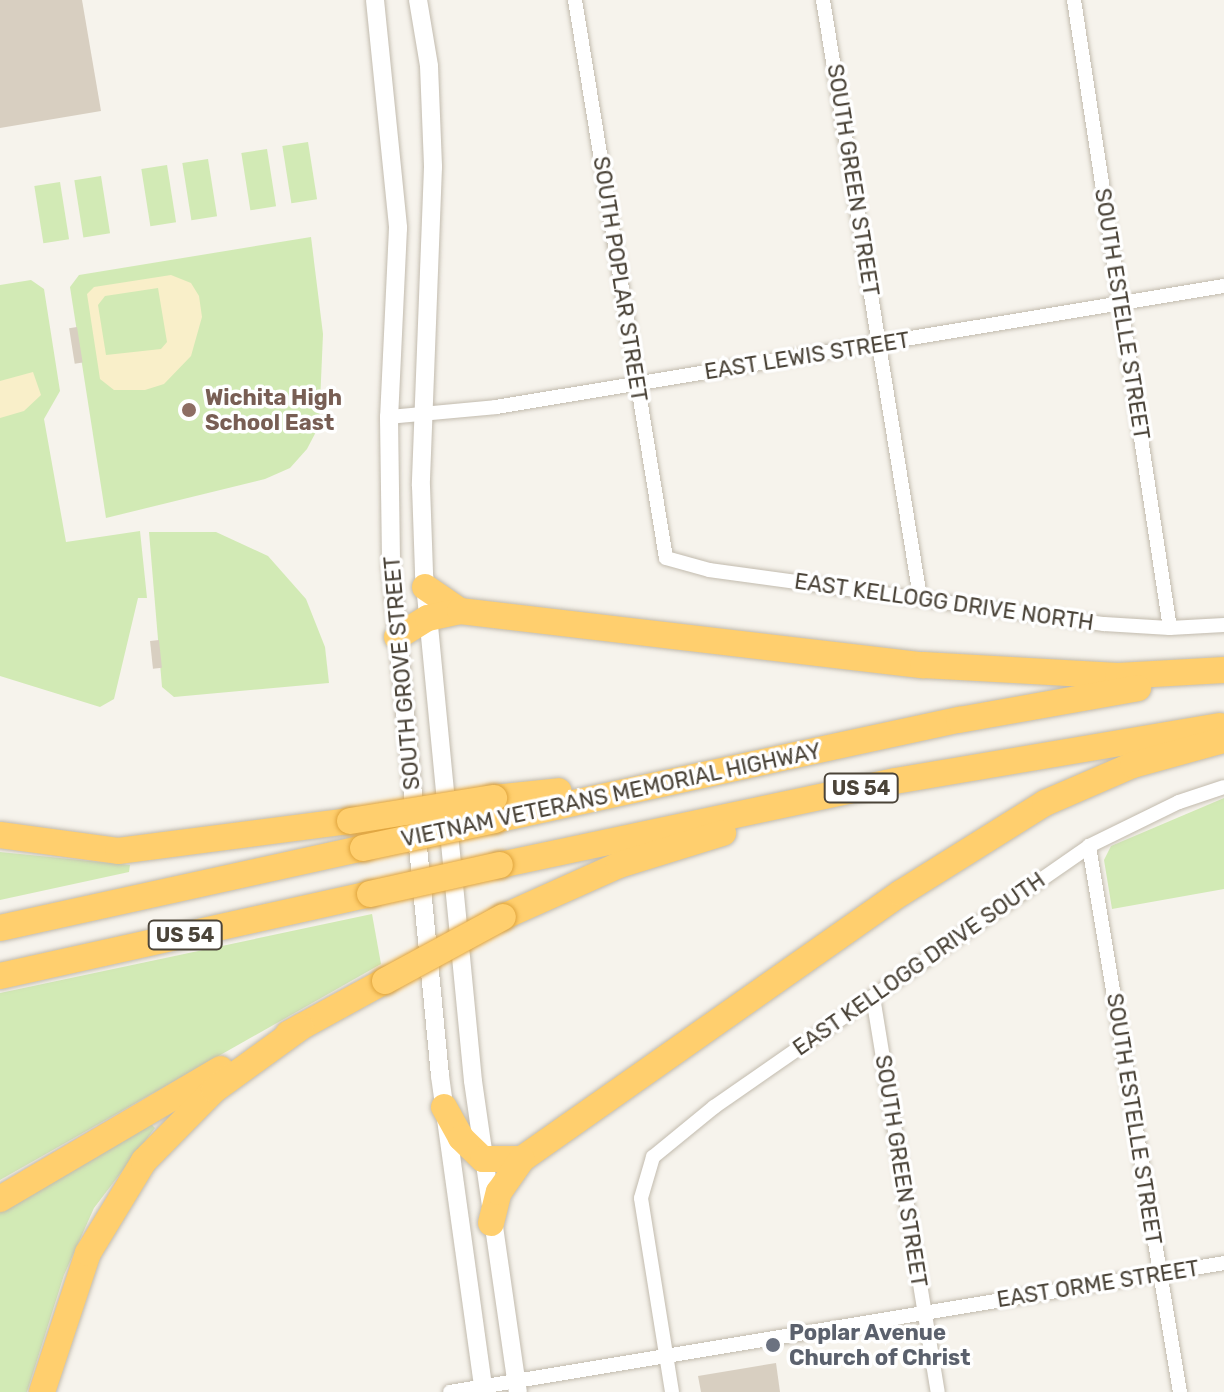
<!DOCTYPE html>
<style>
body{margin:0}
#map{position:relative;width:1224px;height:1392px;overflow:hidden;background:#f6f3ec;font-family:Rubik,sans-serif}
div>[style]{position:absolute}
[style*='--x']{left:calc(var(--x)*1px);top:calc(var(--y)*1px);width:calc(var(--w)*1px);rotate:calc(var(--a)*1deg)}
.green>*{inset:0;background:#d2eab5;transform-origin:0 0}
.sand>*{inset:0;background:#f9efc9}
.building>*{inset:0;background:#d8cfc1;transform-origin:0 0}
.roads{filter:drop-shadow(0 0 2px #c2bbae) drop-shadow(0 0 2px #c2bbae)}
.minor>*{height:14px;margin:-7px;padding:0 7px;transform-origin:7px;border-radius:7px;background:#fff}
.tertiary>*{height:18px;margin:-9px;padding:0 9px;transform-origin:9px;border-radius:9px;background:#fff}
.motorway>*{height:26px;margin:-13px;padding:0 13px;transform-origin:13px;border-radius:13px;background:#ffcf6e}
.bridges{filter:drop-shadow(0 0 2px #e0a43c) drop-shadow(0 0 2px #e0a43c)}
.motorway-bridge>*{height:26px;margin:-13px;padding:0 13px;transform-origin:13px;border-radius:13px;background:#ffcf6e}
.dots>*{width:22px;height:22px;translate:-50% -50%;box-sizing:border-box;border:4px solid #fff;border-radius:50%}
span{translate:-50% -50%;white-space:nowrap;text-align:center;line-height:1.15;-webkit-text-stroke:7px #fff;paint-order:stroke}
.shield-label span{padding:2px 6px;background:#fff;border:2px solid;border-radius:6px;-webkit-text-stroke-width:0}
.shield-label{font-size:20px;color:#4b4439;font-weight:700}
.street-label{font-size:22px;color:#4b4439}
.education-label{font-size:22px;color:#785e54;font-weight:700}
.left{translate:0 -50%;text-align:left}
.worship-label{font-size:22px;color:#5b616d;font-weight:700}
</style>
<div id="map">
<div class="green">
<div style="left:308px;top:142px;width:58px;height:26px;rotate:81deg"></div>
<div style="left:267px;top:149px;width:58px;height:26px;rotate:81deg"></div>
<div style="left:208px;top:159px;width:58px;height:26px;rotate:81deg"></div>
<div style="left:167px;top:165px;width:58px;height:26px;rotate:81deg"></div>
<div style="left:101px;top:176px;width:58px;height:27px;rotate:81deg"></div>
<div style="left:60px;top:182px;width:58px;height:26px;rotate:81deg"></div>
<div style="clip-path:polygon(311px 237px,323px 334px,319px 426px,307px 449px,290px 468px,265px 479px,106px 518px,70px 287px,79px 275px)"></div>
<div style="clip-path:polygon(31px 280px,44px 289px,60px 391px,44px 419px,66px 542px,140px 531px,147px 598px,138px 598px,114px 699px,100px 707px,0 676px,0 285px)"></div>
<div style="clip-path:polygon(149px 532px,216px 532px,268px 556px,306px 599px,325px 647px,329px 683px,174px 697px,162px 687px)"></div>
<div style="clip-path:polygon(1224px 798px,1224px 889px,1112px 909px,1104px 860px,1111px 846px)"></div>
<div style="clip-path:polygon(0 852px,130px 865px,129px 872px,0 900px)"></div>
<div style="clip-path:polygon(372px 914px,381px 964px,0 1180px,0 993px)"></div>
<div style="clip-path:polygon(150px 1123px,155px 1128px,94px 1208px,64px 1275px,27px 1392px,0 1392px,0 1210px)"></div>
</div>
<div class="sand">
<div style="clip-path:polygon(evenodd,171px 275px,191px 283px,199px 296px,202px 317px,191px 356px,164px 384px,145px 390px,114px 390px,100px 379px,87px 294px,94px 287px,171px 275px,158px 288px,167px 342px,161px 349px,106px 355px,98px 305px,105px 296px,158px 288px)"></div>
<div style="clip-path:polygon(33px 372px,41px 395px,24px 411px,0 418px,0 381px)"></div>
</div>
<div class="building">
<div style="clip-path:polygon(0 0,82px 0,101px 111px,0 128px)"></div>
<div style="left:77px;top:327px;width:36px;height:8px;rotate:81deg"></div>
<div style="left:159px;top:640px;width:28px;height:9px;rotate:84deg"></div>
<div style="clip-path:polygon(776px 1363px,780px 1392px,701px 1392px,698px 1376px)"></div>
</div>
<div class="roads">
<div class="minor">
<div style="--x:575;--y:0;--w:565;--a:80.74"></div>
<div style="--x:666;--y:558;--w:45;--a:15.6"></div>
<div style="--x:709;--y:570;--w:399;--a:7.8"></div>
<div style="--x:1104;--y:624;--w:66;--a:3.5"></div>
<div style="--x:1170;--y:628;--w:54;--a:-3.2"></div>
<div style="--x:823;--y:0;--w:605;--a:80.77"></div>
<div style="--x:1074;--y:0;--w:635;--a:81.31"></div>
<div style="--x:389;--y:417;--w:107;--a:-5.3"></div>
<div style="--x:496;--y:407;--w:738;--a:-9.44"></div>
<div style="--x:1089;--y:846;--w:554;--a:80.54"></div>
<div style="--x:873;--y:997;--w:400;--a:80.7"></div>
<div style="--x:450;--y:1392;--w:785;--a:-9.46"></div>
<div style="--x:672;--y:1392;--w:196;--a:-99.1"></div>
<div style="--x:641;--y:1198;--w:43;--a:-73.7"></div>
<div style="--x:653;--y:1157;--w:79;--a:-39.3"></div>
<div style="--x:714;--y:1107;--w:457;--a:-34.8"></div>
<div style="--x:1089;--y:846;--w:100;--a:-26.1"></div>
<div style="--x:1179;--y:802;--w:47;--a:-18.4"></div>
</div>
<div class="tertiary">
<div style="--x:375;--y:0;--w:229;--a:84.2"></div>
<div style="--x:398;--y:228;--w:189;--a:92.7"></div>
<div style="--x:389;--y:417;--w:149;--a:89.2"></div>
<div style="--x:391;--y:566;--w:512;--a:84.51"></div>
<div style="--x:440;--y:1076;--w:319;--a:82.1"></div>
<div style="--x:418;--y:0;--w:67;--a:80.5"></div>
<div style="--x:429;--y:66;--w:101;--a:87.7"></div>
<div style="--x:433;--y:167;--w:319;--a:92.2"></div>
<div style="--x:421;--y:486;--w:88;--a:88"></div>
<div style="--x:424;--y:574;--w:509;--a:84.48"></div>
<div style="--x:473;--y:1081;--w:314;--a:81.8"></div>
</div>
<div class="motorway">
<div style="--x:425;--y:587;--w:42;--a:34.4"></div>
<div style="--x:397;--y:637;--w:36;--a:-32"></div>
<div style="--x:428;--y:618;--w:33;--a:-12"></div>
<div style="--x:460;--y:611;--w:466;--a:6.7"></div>
<div style="--x:923;--y:665;--w:195;--a:3.2"></div>
<div style="--x:1118;--y:676;--w:106;--a:-3.2"></div>
<div style="--x:494;--y:798;--w:65;--a:-6.1"></div>
<div style="--x:495;--y:820;--w:475;--a:-12.2"></div>
<div style="--x:959;--y:720;--w:182;--a:-10.1"></div>
<div style="--x:0;--y:835;--w:119;--a:7.7"></div>
<div style="--x:118;--y:851;--w:234;--a:-7.4"></div>
<div style="--x:500;--y:865;--w:404;--a:-12"></div>
<div style="--x:895;--y:781;--w:329;--a:-9.6"></div>
<div style="--x:503;--y:917;--w:127;--a:-24.1"></div>
<div style="--x:619;--y:865;--w:109;--a:-17.1"></div>
<div style="--x:0;--y:928;--w:372;--a:-12.4"></div>
<div style="--x:0;--y:976;--w:379;--a:-12.5"></div>
<div style="--x:288;--y:1034;--w:111;--a:-28.7"></div>
<div style="--x:444;--y:1107;--w:35;--a:61"></div>
<div style="--x:461;--y:1138;--w:30;--a:44"></div>
<div style="--x:483;--y:1159;--w:39;--a:0"></div>
<div style="--x:522;--y:1159;--w:463;--a:-35.1"></div>
<div style="--x:901;--y:893;--w:170;--a:-32"></div>
<div style="--x:1045;--y:803;--w:96;--a:-23.4"></div>
<div style="--x:1133;--y:765;--w:94;--a:-15.4"></div>
<div style="--x:0;--y:1199;--w:256;--a:-30.5"></div>
<div style="--x:491;--y:1223;--w:32;--a:-76"></div>
<div style="--x:499;--y:1192;--w:40;--a:-55.1"></div>
<div style="--x:42;--y:1392;--w:146;--a:-71.7"></div>
<div style="--x:88;--y:1253;--w:108;--a:-58.7"></div>
<div style="--x:144;--y:1161;--w:100;--a:-45.4"></div>
<div style="--x:214;--y:1090;--w:107;--a:-35.9"></div>
</div>
</div>
<div class="bridges">
<div class="motorway-bridge">
<div style="--x:350;--y:821;--w:146;--a:-9.1"></div>
<div style="--x:363;--y:848;--w:135;--a:-12"></div>
<div style="--x:370;--y:894;--w:133;--a:-12.6"></div>
<div style="--x:385;--y:981;--w:134;--a:-28.5"></div>
</div>
</div>
<div class="dots">
<div style="left:189px;top:410px;background:#8d6e63"></div>
<div style="left:773px;top:1345px;background:#6b7280"></div>
</div>
<div class="shield-label">
<span style="left:861px;top:788px">US 54</span>
<span style="left:185px;top:935px">US 54</span>
</div>
<div class="street-label">
<span style="left:853px;top:180px;rotate:81deg">SOUTH GREEN STREET</span>
<span style="left:620px;top:279px;rotate:81deg">SOUTH POPLAR STREET</span>
<span style="left:1122px;top:314px;rotate:81deg">SOUTH ESTELLE STREET</span>
<span style="left:807px;top:356px;rotate:-9deg">EAST LEWIS STREET</span>
<span style="left:944px;top:602px;rotate:8deg">EAST KELLOGG DRIVE NORTH</span>
<span style="left:402px;top:673px;rotate:-95deg">SOUTH GROVE STREET</span>
<span style="left:611px;top:795px;rotate:-12deg">VIETNAM VETERANS MEMORIAL HIGHWAY</span>
<span style="left:919px;top:964px;rotate:-35deg">EAST KELLOGG DRIVE SOUTH</span>
<span style="left:1134px;top:1119px;rotate:81deg">SOUTH ESTELLE STREET</span>
<span style="left:901px;top:1171px;rotate:81deg">SOUTH GREEN STREET</span>
<span style="left:1098px;top:1284px;rotate:-9deg">EAST ORME STREET</span>
</div>
<div class="education-label">
<span class="left" style="left:205px;top:410px">Wichita High<br>School East</span>
</div>
<div class="worship-label">
<span class="left" style="left:789px;top:1345px">Poplar Avenue<br>Church of Christ</span>
</div>
</div>
